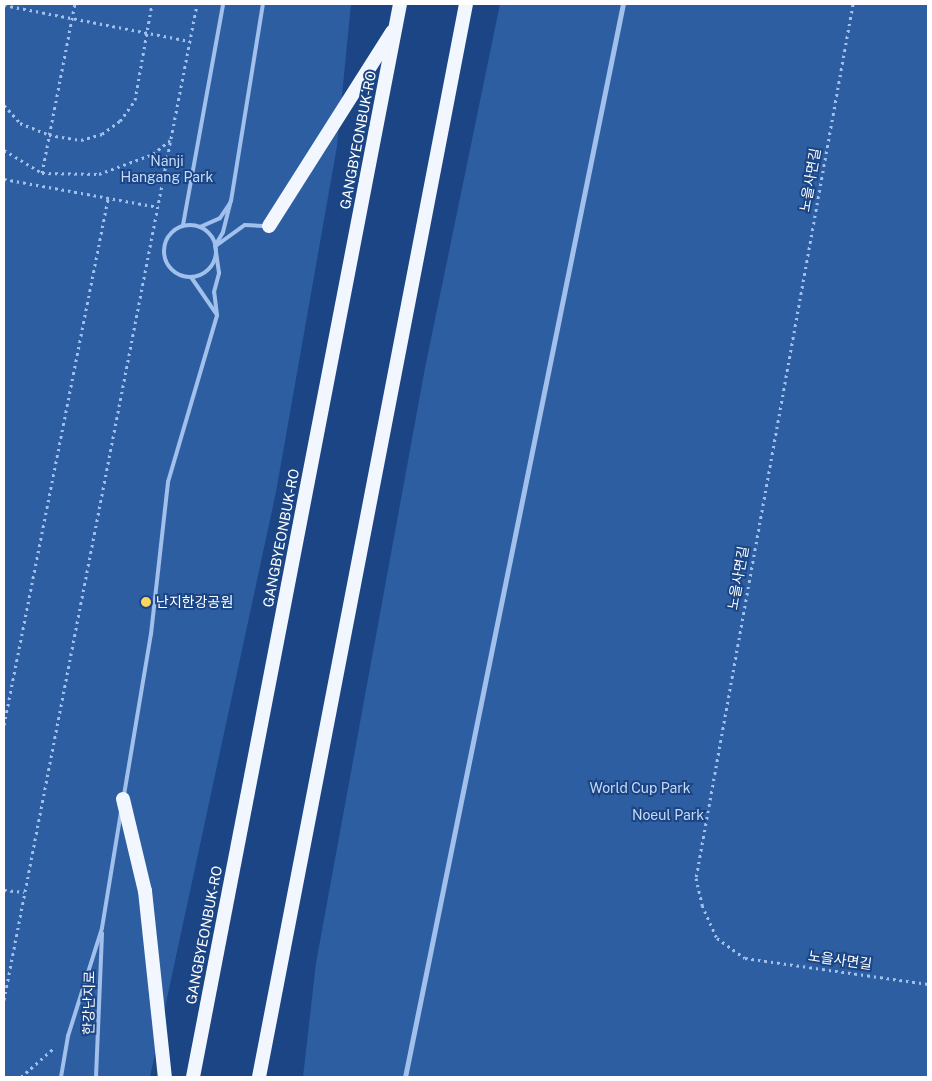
<!DOCTYPE html>
<meta charset="utf-8">
<style>
body{margin:0}
#map{position:relative;width:932px;height:1081px;overflow:hidden;background:#1b4584;font-family:"Public Sans","Noto Sans KR",sans-serif}
div>[style]{position:absolute}
[style*='--x']{left:calc(var(--x)*1px);top:calc(var(--y)*1px);width:calc(var(--w)*1px);rotate:calc(var(--a)*1deg)}
.green>*{inset:0;background:#2e5ea2}
.path>*{height:3px;margin-top:-1.5px;transform-origin:0;background:repeating-linear-gradient(90deg,#a1c0eb 0 2.5px,transparent 0 6.5px)}
.service>*{height:4px;margin:-2px;padding:0 2px;transform-origin:2px;border-radius:2px;background:#a1c0eb}
.service>.ring{margin:-2px;padding:0;box-sizing:content-box;background:none;border:4px solid #a1c0eb;border-radius:50%}
.minor>*{height:5px;margin:-2.5px;padding:0 2.5px;transform-origin:2.5px;border-radius:2.5px;background:#a1c0eb}
.trunk>*{height:14px;margin:-7px;padding:0 7px;transform-origin:7px;border-radius:7px;background:#f2f6ff}
.dots>*{width:14px;height:14px;translate:-50% -50%;box-sizing:border-box;border:2px solid #1b4584;border-radius:50%}
span{translate:-50% -50%;white-space:nowrap;text-align:center;line-height:1.15;-webkit-text-stroke:4px #1b4584;paint-order:stroke}
.street-label{font-size:14px;color:#fff}
.park-label{font-size:14px;color:#c6dbf8}
.poi-label{font-size:14px;color:#fff}
.left{translate:0 -50%;text-align:left}
.frame{position:absolute;inset:0;border:5px solid #fff;pointer-events:none}
</style>
<div id="map">
<div class="green">
<div style="clip-path:polygon(4px 4px,351px 4px,337px 146px,276px 492px,150px 1077px,4px 1077px)"></div>
<div style="clip-path:polygon(500px 4px,928px 4px,928px 1077px,303px 1077px,316px 963px,425px 368px)"></div>
</div>
<div class="path">
<div style="--x:853;--y:4;--w:888;--a:100.18"></div>
<div style="--x:696;--y:878;--w:28;--a:77"></div>
<div style="--x:702;--y:905;--w:36;--a:66"></div>
<div style="--x:717;--y:938;--w:34;--a:36"></div>
<div style="--x:745;--y:958;--w:185;--a:8.1"></div>
<div style="--x:4;--y:5;--w:189;--a:11"></div>
<div style="--x:4;--y:105;--w:24;--a:48"></div>
<div style="--x:20;--y:123;--w:31;--a:22"></div>
<div style="--x:49;--y:135;--w:32;--a:9"></div>
<div style="--x:81;--y:140;--w:22;--a:-16"></div>
<div style="--x:102;--y:134;--w:22;--a:-36"></div>
<div style="--x:120;--y:121;--w:26;--a:-54"></div>
<div style="--x:135;--y:100;--w:97;--a:-80"></div>
<div style="--x:4;--y:150;--w:44;--a:31.2"></div>
<div style="--x:42;--y:173;--w:57;--a:1"></div>
<div style="--x:99;--y:174;--w:58;--a:-20.3"></div>
<div style="--x:153;--y:154;--w:22;--a:-39"></div>
<div style="--x:42;--y:173;--w:172;--a:-79"></div>
<div style="--x:4;--y:179;--w:157;--a:10.3"></div>
<div style="--x:4;--y:725;--w:536;--a:-78.82"></div>
<div style="--x:4;--y:890;--w:20;--a:6"></div>
<div style="--x:4;--y:1000;--w:1015;--a:-79.03"></div>
<div style="--x:21;--y:1077;--w:44;--a:-41.3"></div>
</div>
<div class="service">
<div style="--x:183;--y:225;--w:225;--a:-79.7"></div>
<div class="ring" style="left:164px;top:225px;width:48px;height:48px"></div>
<div style="--x:200;--y:227;--w:22;--a:-24"></div>
<div style="--x:220;--y:218;--w:18;--a:-56"></div>
<div style="--x:217;--y:245;--w:34;--a:-36"></div>
<div style="--x:245;--y:225;--w:22;--a:3"></div>
<div style="--x:191;--y:277;--w:46;--a:55.6"></div>
<div style="--x:124;--y:795;--w:163;--a:-80.5"></div>
<div style="--x:151;--y:634;--w:153;--a:-83.6"></div>
<div style="--x:168;--y:482;--w:174;--a:-73.6"></div>
<div style="--x:217;--y:315;--w:23;--a:-97"></div>
<div style="--x:214;--y:292;--w:20;--a:-75"></div>
<div style="--x:219;--y:273;--w:27;--a:-98"></div>
<div style="--x:215;--y:246;--w:16;--a:-60"></div>
<div style="--x:223;--y:232;--w:32;--a:-76"></div>
<div style="--x:231;--y:201;--w:200;--a:-80.8"></div>
<div style="--x:61;--y:1077;--w:42;--a:-80.3"></div>
<div style="--x:68;--y:1036;--w:113;--a:-72.5"></div>
<div style="--x:102;--y:928;--w:118;--a:-80.7"></div>
<div style="--x:96;--y:1077;--w:144;--a:-87.6"></div>
</div>
<div class="minor">
<div style="--x:405;--y:1077;--w:1095;--a:-78.52"></div>
</div>
<div class="trunk">
<div style="--x:269;--y:226;--w:230;--a:-57.6"></div>
<div style="--x:123;--y:799;--w:95;--a:76.6"></div>
<div style="--x:145;--y:891;--w:187;--a:83.9"></div>
<div style="--x:193;--y:1077;--w:1093;--a:-79.08"></div>
<div style="--x:259;--y:1077;--w:1093;--a:-79.08"></div>
</div>
<div class="dots">
<div style="left:146px;top:602px;background:#fcd45e"></div>
</div>
<div class="street-label">
<span style="left:358px;top:140px;rotate:-79deg">GANGBYEONBUK-RO</span>
<span style="left:810px;top:180px;rotate:-80deg">노을사면길</span>
<span style="left:281px;top:538px;rotate:-79deg">GANGBYEONBUK-RO</span>
<span style="left:738px;top:578px;rotate:-80deg">노을사면길</span>
<span style="left:204px;top:935px;rotate:-79deg">GANGBYEONBUK-RO</span>
<span style="left:840px;top:960px;rotate:8deg">노을사면길</span>
<span style="left:89px;top:1003px;rotate:-89deg">한강난지로</span>
</div>
<div class="park-label">
<span style="left:167px;top:169px">Nanji<br>Hangang Park</span>
<span style="left:640px;top:788px">World Cup Park</span>
<span style="left:668px;top:815px">Noeul Park</span>
</div>
<div class="poi-label">
<span class="left" style="left:156px;top:602px">난지한강공원</span>
</div>
<div class="frame"></div>
</div>
